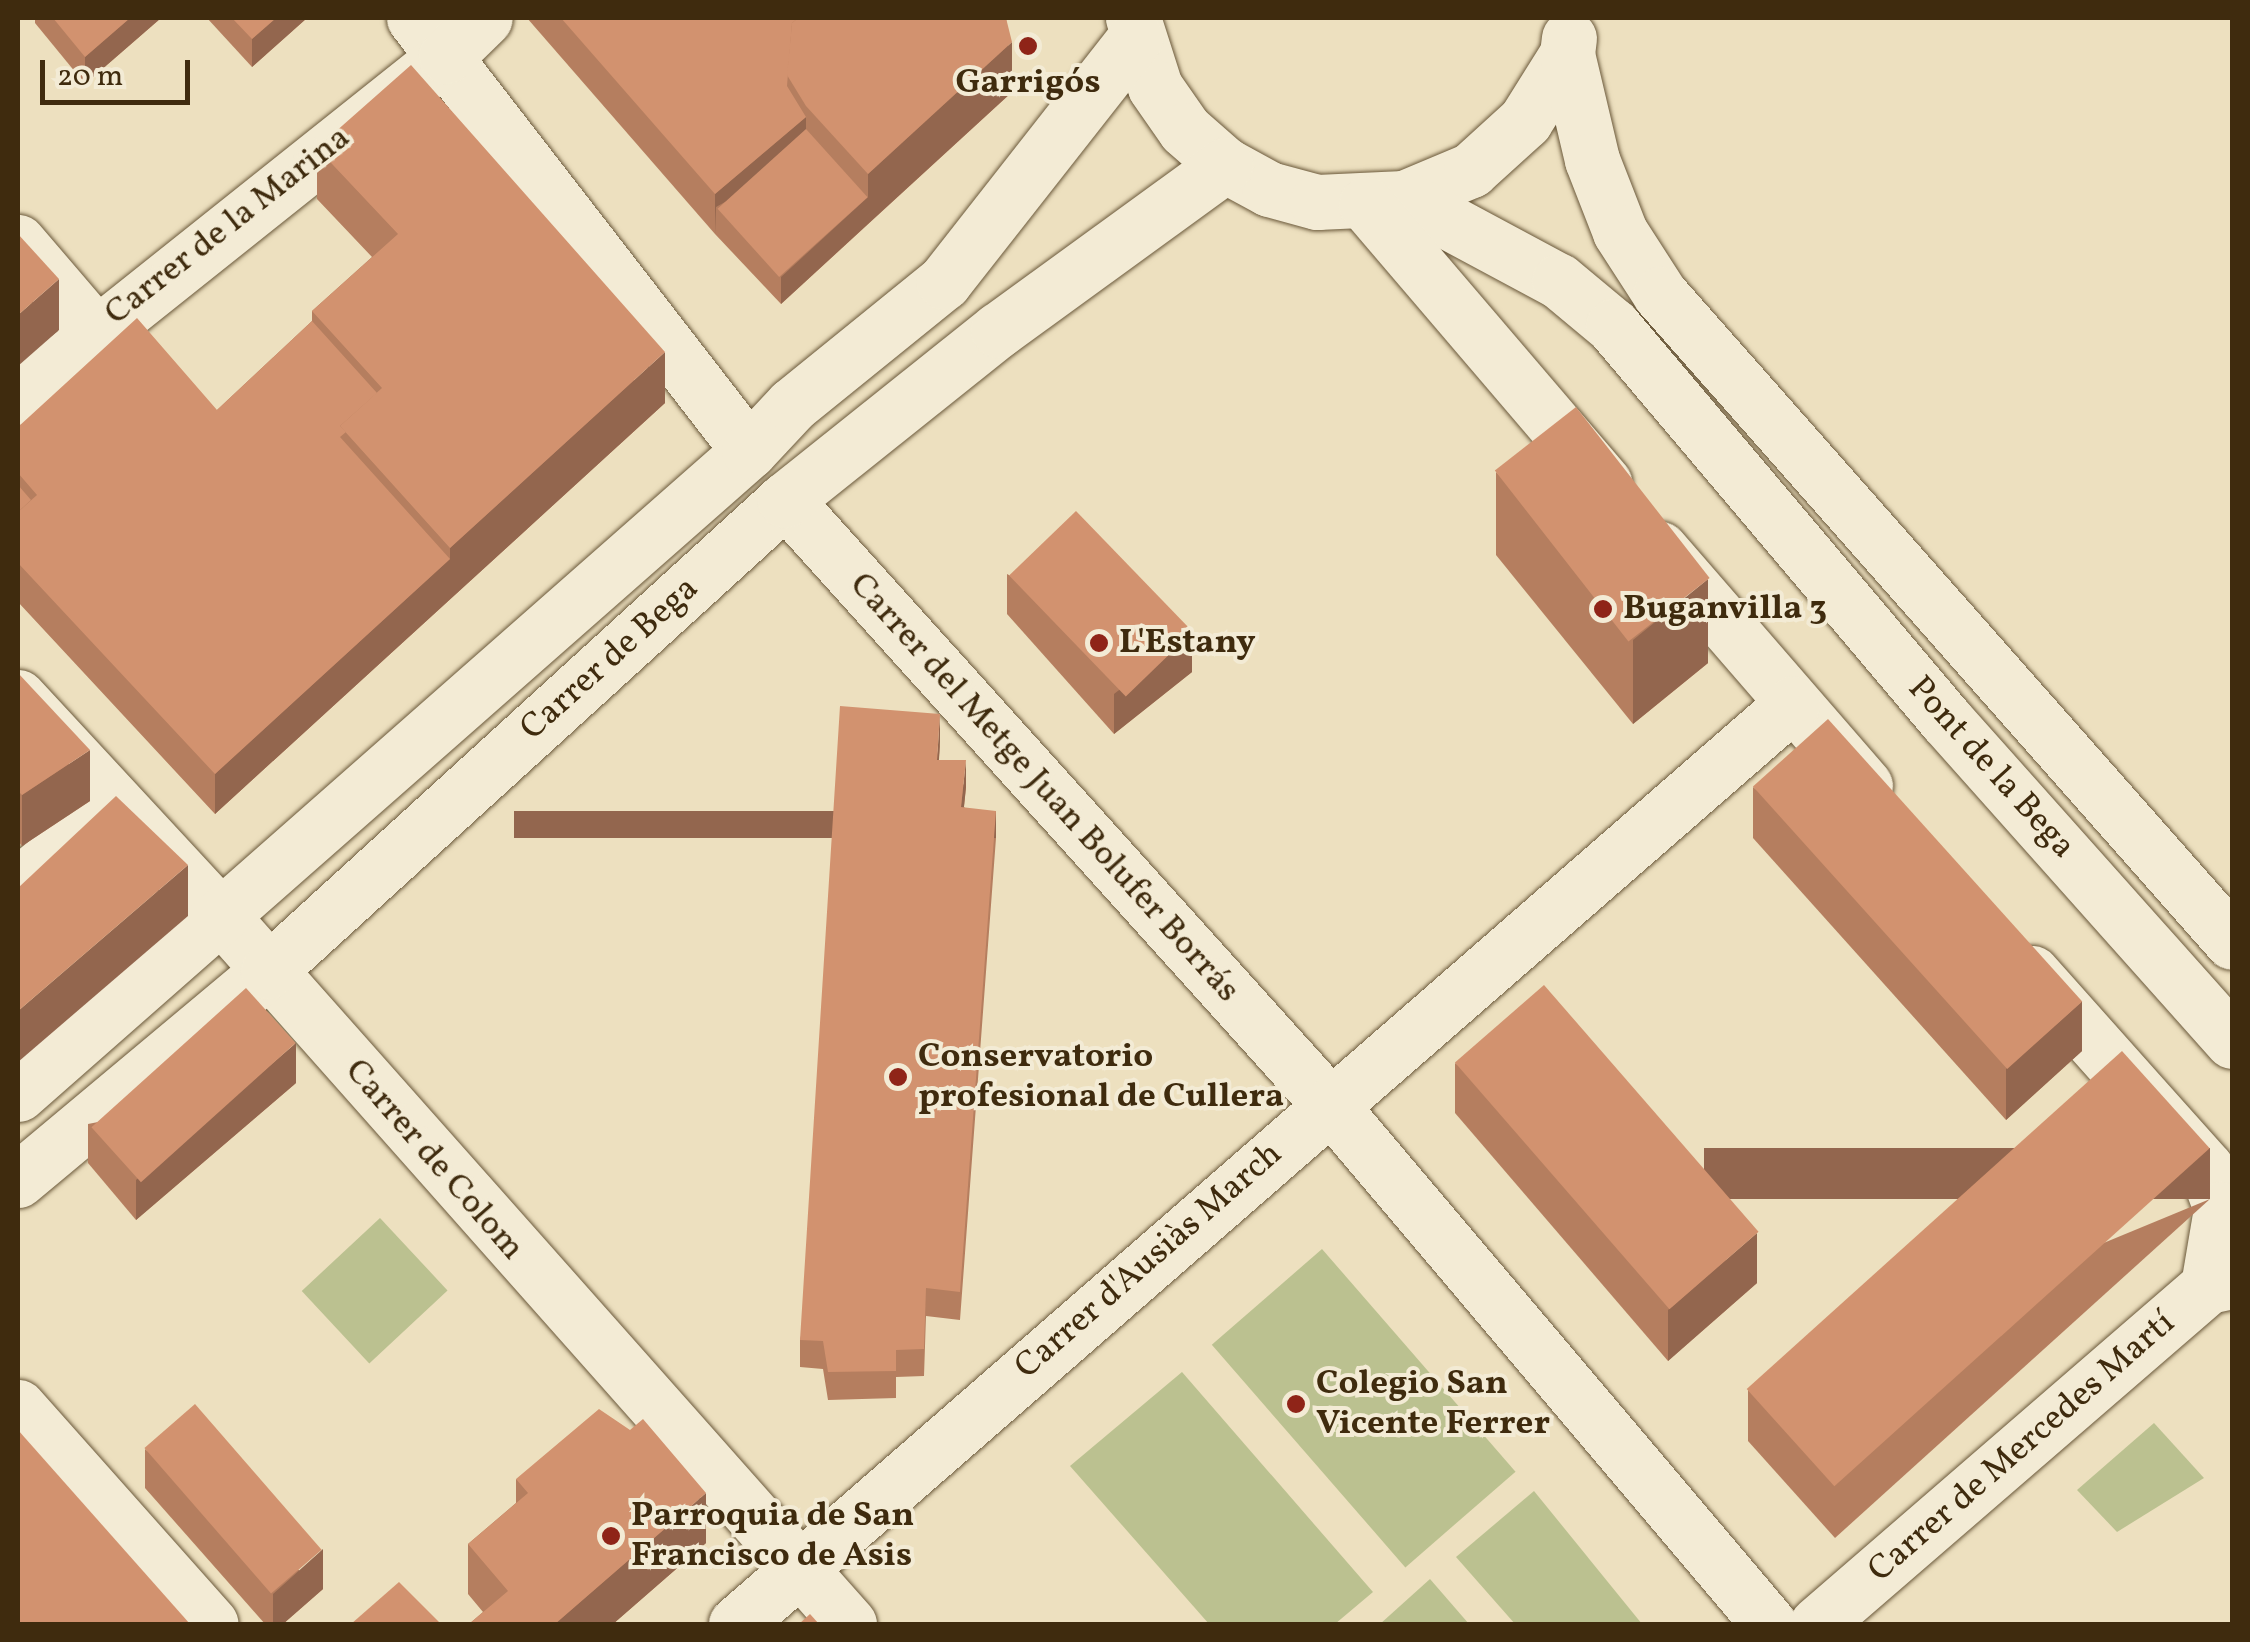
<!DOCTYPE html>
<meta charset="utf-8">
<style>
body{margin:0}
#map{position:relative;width:2250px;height:1642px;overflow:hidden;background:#ede0bf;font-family:Vollkorn,serif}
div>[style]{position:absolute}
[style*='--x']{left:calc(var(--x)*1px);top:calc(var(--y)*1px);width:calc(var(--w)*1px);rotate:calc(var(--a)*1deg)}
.green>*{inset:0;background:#bbc190;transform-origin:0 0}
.roads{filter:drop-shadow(0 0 2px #6a583a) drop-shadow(0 0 2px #6a583a)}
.minor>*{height:55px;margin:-27.5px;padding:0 27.5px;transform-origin:27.5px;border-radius:27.5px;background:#f3ebd5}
.wall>*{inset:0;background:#b57e5f}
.shaded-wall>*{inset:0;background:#93664e;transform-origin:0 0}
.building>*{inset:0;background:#d2926f;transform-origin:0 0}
.dots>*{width:28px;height:28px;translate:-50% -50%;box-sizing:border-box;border:5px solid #f3ebd5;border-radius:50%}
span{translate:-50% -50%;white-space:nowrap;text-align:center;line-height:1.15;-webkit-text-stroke:8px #f3ebd5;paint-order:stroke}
.poi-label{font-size:35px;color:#3f2b0e;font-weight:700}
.left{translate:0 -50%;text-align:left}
.street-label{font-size:35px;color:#3f2b0e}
.frame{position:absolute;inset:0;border:20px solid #3f2b0e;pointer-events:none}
.scale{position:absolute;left:40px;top:60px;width:150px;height:45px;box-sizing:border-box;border:5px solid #3f2b0e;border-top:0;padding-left:12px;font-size:30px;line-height:35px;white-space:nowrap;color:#3f2b0e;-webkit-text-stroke:8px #f3ebd5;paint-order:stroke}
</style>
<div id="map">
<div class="green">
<div style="left:380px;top:1218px;width:99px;height:107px;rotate:47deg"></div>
<div style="left:1322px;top:1249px;width:295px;height:146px;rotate:49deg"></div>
<div style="clip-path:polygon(1182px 1372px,1373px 1592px,1335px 1624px,1209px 1624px,1070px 1466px)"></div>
<div style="clip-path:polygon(2154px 1423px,2204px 1478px,2117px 1532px,2077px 1490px)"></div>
<div style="clip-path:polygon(1534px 1491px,1642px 1624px,1515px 1624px,1456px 1557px)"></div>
<div style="clip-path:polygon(1430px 1579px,1469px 1624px,1380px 1624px)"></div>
</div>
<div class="roads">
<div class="minor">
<div style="--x:414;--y:18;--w:547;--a:52.27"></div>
<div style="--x:1133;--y:18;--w:72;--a:72.3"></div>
<div style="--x:1155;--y:87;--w:52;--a:55.1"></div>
<div style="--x:1185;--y:130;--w:53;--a:41.2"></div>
<div style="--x:1225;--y:165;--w:50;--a:28.6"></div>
<div style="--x:1269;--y:189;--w:50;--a:15.2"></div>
<div style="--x:1317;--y:202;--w:87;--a:-2.6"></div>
<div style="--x:1404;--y:198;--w:73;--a:-22.7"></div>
<div style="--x:1471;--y:170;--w:73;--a:-42.2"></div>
<div style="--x:1525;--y:121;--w:79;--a:-57.9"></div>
<div style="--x:1567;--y:54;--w:16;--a:-83"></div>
<div style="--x:1567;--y:54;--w:109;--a:76.7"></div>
<div style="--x:1592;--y:160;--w:77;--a:68.7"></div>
<div style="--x:1620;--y:232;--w:74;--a:57.2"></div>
<div style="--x:1660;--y:294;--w:864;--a:48.56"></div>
<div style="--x:1404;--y:198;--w:176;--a:28.2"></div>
<div style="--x:1559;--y:281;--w:70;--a:39.8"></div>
<div style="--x:1613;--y:326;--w:516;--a:49.8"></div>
<div style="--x:1946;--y:720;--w:430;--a:48.3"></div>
<div style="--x:1366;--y:204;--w:367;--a:49.5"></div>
<div style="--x:18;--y:242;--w:117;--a:49.5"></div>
<div style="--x:18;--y:397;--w:547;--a:-38.55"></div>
<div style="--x:446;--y:56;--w:54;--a:-44.3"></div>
<div style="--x:785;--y:500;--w:814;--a:47.99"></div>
<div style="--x:1330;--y:1105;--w:680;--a:49.77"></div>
<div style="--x:1660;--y:549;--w:313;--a:49.1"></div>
<div style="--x:18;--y:697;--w:300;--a:47.2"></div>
<div style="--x:222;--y:917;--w:945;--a:48.43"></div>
<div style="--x:18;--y:885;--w:112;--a:-39.5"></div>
<div style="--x:2032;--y:973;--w:261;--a:48.3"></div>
<div style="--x:2206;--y:1168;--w:44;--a:69.9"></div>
<div style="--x:2221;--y:1209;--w:78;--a:99.6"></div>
<div style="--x:18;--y:1094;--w:974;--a:-41.34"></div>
<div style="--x:749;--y:451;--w:63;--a:-46.9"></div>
<div style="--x:792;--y:405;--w:196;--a:-39"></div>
<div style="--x:944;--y:282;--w:310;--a:-51.9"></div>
<div style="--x:18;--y:1180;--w:326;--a:-39.9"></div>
<div style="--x:268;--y:971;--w:699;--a:-42.33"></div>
<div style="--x:785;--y:500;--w:273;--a:-38.6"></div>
<div style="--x:998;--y:330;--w:281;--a:-36"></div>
<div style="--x:18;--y:1407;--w:290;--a:48.4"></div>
<div style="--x:736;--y:1624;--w:1401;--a:-41.06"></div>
<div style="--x:1817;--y:1624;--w:517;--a:-40.84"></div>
<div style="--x:2208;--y:1286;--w:25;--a:-12"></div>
</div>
</div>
<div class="wall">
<div style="clip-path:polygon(35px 18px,161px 18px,85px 84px,35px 23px)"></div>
<div style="clip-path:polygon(207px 18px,307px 18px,252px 67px)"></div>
<div style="clip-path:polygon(527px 18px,1006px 18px,1012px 92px,781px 304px,715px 234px)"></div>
<div style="clip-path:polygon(317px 148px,665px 403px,215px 814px,18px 602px,18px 427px,217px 410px,312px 321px,312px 311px,372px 257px,317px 199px)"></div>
<div style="clip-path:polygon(1496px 472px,1708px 663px,1633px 724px,1496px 555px)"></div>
<div style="clip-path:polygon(1007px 574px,1192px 672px,1114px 734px,1007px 614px)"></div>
<div style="clip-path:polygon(18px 673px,90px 801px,22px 846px,18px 841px)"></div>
<div style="clip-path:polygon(940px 742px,939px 760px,966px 787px,964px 807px,996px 838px,960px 1320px,926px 1316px,924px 1376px,896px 1377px,896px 1398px,828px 1400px,823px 1369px,800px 1367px,800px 1340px)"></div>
<div style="clip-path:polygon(1753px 787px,2082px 1051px,2006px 1120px,1753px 838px)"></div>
<div style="clip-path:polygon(1455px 1063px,1757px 1283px,1668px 1361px,1455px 1113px)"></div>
<div style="clip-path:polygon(296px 1083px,136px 1220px,88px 1163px,88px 1124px)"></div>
<div style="clip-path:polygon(2210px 1199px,1835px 1538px,1748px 1441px,1748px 1390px)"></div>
<div style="clip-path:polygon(145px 1449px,323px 1589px,283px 1624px,265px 1624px,145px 1488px)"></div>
<div style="clip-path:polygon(516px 1479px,706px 1543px,613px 1624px,469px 1624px,483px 1612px,468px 1594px,468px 1544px,516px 1503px)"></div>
</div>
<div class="shaded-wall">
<div style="clip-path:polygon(130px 18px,161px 18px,85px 84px,85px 57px)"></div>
<div style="clip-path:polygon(276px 18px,307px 18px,252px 67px,252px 39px)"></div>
<div style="clip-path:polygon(1012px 42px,1012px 92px,868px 224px,868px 174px)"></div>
<div style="clip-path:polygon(806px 117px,806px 157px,716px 207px,715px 234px,715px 194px)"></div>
<div style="clip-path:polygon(868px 197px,868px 224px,781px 304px,781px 277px)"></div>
<div style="clip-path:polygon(59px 279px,59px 330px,18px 366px,18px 315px)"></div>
<div style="clip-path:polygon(665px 352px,665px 403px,215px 814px,215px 774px,450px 559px,450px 548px)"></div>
<div style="clip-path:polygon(1708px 579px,1708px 663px,1633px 724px,1633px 640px)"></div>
<div style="clip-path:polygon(1192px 633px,1192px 672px,1114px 734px,1114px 694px)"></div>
<div style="clip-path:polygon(940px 714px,940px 742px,937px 788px,937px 760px)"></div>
<div style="clip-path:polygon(90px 750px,90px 801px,22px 846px,22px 795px)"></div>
<div style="clip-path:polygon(966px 760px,966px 787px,961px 834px,961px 807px)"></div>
<div style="left:996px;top:811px;width:27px;height:482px;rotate:90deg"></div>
<div style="clip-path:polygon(188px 865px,188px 916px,18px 1062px,18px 1011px)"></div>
<div style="clip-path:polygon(2082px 1001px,2082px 1051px,2006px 1120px,2006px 1069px)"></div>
<div style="clip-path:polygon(296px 1043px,296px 1083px,136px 1220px,136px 1180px)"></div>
<div style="left:2210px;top:1148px;width:51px;height:506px;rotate:90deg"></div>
<div style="clip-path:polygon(1757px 1233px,1757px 1283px,1668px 1361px,1668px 1310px)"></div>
<div style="clip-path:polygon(706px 1493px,706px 1543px,613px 1624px,555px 1624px)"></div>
<div style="clip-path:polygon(323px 1549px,323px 1589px,283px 1624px,273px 1624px,273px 1594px)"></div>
</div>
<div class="building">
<div style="clip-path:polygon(53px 18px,130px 18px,85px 57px)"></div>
<div style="clip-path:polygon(232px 18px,276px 18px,252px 39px)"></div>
<div style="clip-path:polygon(561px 18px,798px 18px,792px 23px,787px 86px,806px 117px,715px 194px)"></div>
<div style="clip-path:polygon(798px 18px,1006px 18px,1012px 42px,868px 174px,806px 106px,787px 75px,792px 23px)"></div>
<div style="clip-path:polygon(411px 65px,665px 352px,450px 548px,340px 426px,382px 388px,312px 311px,398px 234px,317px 148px)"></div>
<div style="left:806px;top:129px;width:92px;height:119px;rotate:48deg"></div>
<div style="clip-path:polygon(18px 234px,59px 279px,18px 315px)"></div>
<div style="clip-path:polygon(137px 318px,217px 410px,312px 321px,377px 393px,340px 426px,346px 432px,340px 437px,450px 559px,215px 774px,18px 563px,18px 512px,37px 495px,18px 473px,18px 427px)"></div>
<div style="left:1576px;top:407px;width:217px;height:103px;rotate:52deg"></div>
<div style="clip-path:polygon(18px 485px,31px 500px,18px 512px)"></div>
<div style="left:1076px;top:511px;width:168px;height:93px;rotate:46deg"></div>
<div style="clip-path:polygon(18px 673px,90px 750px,22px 795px,18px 791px)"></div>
<div style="clip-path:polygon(840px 706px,940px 714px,937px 760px,966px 760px,961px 807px,996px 811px,960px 1292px,926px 1288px,924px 1349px,896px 1350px,896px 1371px,828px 1372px,823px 1341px,800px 1340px)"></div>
<div style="left:1828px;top:719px;width:380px;height:101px;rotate:48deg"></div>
<div style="clip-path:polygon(116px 796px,188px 865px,18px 1011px,18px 888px)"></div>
<div style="left:1544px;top:985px;width:327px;height:118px;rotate:49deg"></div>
<div style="left:246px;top:988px;width:74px;height:208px;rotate:48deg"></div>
<div style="left:2122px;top:1051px;width:131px;height:505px;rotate:48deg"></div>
<div style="left:195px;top:1404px;width:193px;height:67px;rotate:49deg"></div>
<div style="clip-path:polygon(599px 1409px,630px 1430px,643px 1419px,706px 1493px,555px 1624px,469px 1624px,508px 1591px,468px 1544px,528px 1493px,516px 1479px)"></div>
<div style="clip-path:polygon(18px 1430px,190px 1624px,18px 1624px)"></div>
<div style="clip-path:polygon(399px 1582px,441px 1624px,351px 1624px)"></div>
<div style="clip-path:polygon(810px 1614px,819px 1624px,799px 1624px)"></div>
</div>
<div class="dots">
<div style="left:1028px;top:46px;background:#8f2418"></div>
<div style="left:1603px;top:609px;background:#8f2418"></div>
<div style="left:1099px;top:643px;background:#8f2418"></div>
<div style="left:898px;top:1077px;background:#8f2418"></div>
<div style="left:1296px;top:1404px;background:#8f2418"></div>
<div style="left:611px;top:1536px;background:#8f2418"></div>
</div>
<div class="poi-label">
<span style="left:1028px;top:83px">Garrigós</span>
<span class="left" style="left:1623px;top:609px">Buganvilla 3</span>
<span class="left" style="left:1119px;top:643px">L'Estany</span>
<span class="left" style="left:918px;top:1077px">Conservatorio<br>profesional de Cullera</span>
<span class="left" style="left:1316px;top:1404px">Colegio San<br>Vicente Ferrer</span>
<span class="left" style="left:631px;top:1536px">Parroquia de San<br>Francisco de Asis</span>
</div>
<div class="street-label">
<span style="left:228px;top:226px;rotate:-38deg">Carrer de la Marina</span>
<span style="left:610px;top:659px;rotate:-42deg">Carrer de Bega</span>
<span style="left:1991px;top:768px;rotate:48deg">Pont de la Bega</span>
<span style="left:1044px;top:788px;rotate:48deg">Carrer del Metge Juan Bolufer Borrás</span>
<span style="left:434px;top:1160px;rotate:49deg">Carrer de Colom</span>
<span style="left:1149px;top:1261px;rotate:-41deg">Carrer d'Ausiàs March</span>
<span style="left:2022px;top:1447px;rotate:-41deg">Carrer de Mercedes Martí</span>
</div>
<div class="frame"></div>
<div class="scale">20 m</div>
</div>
